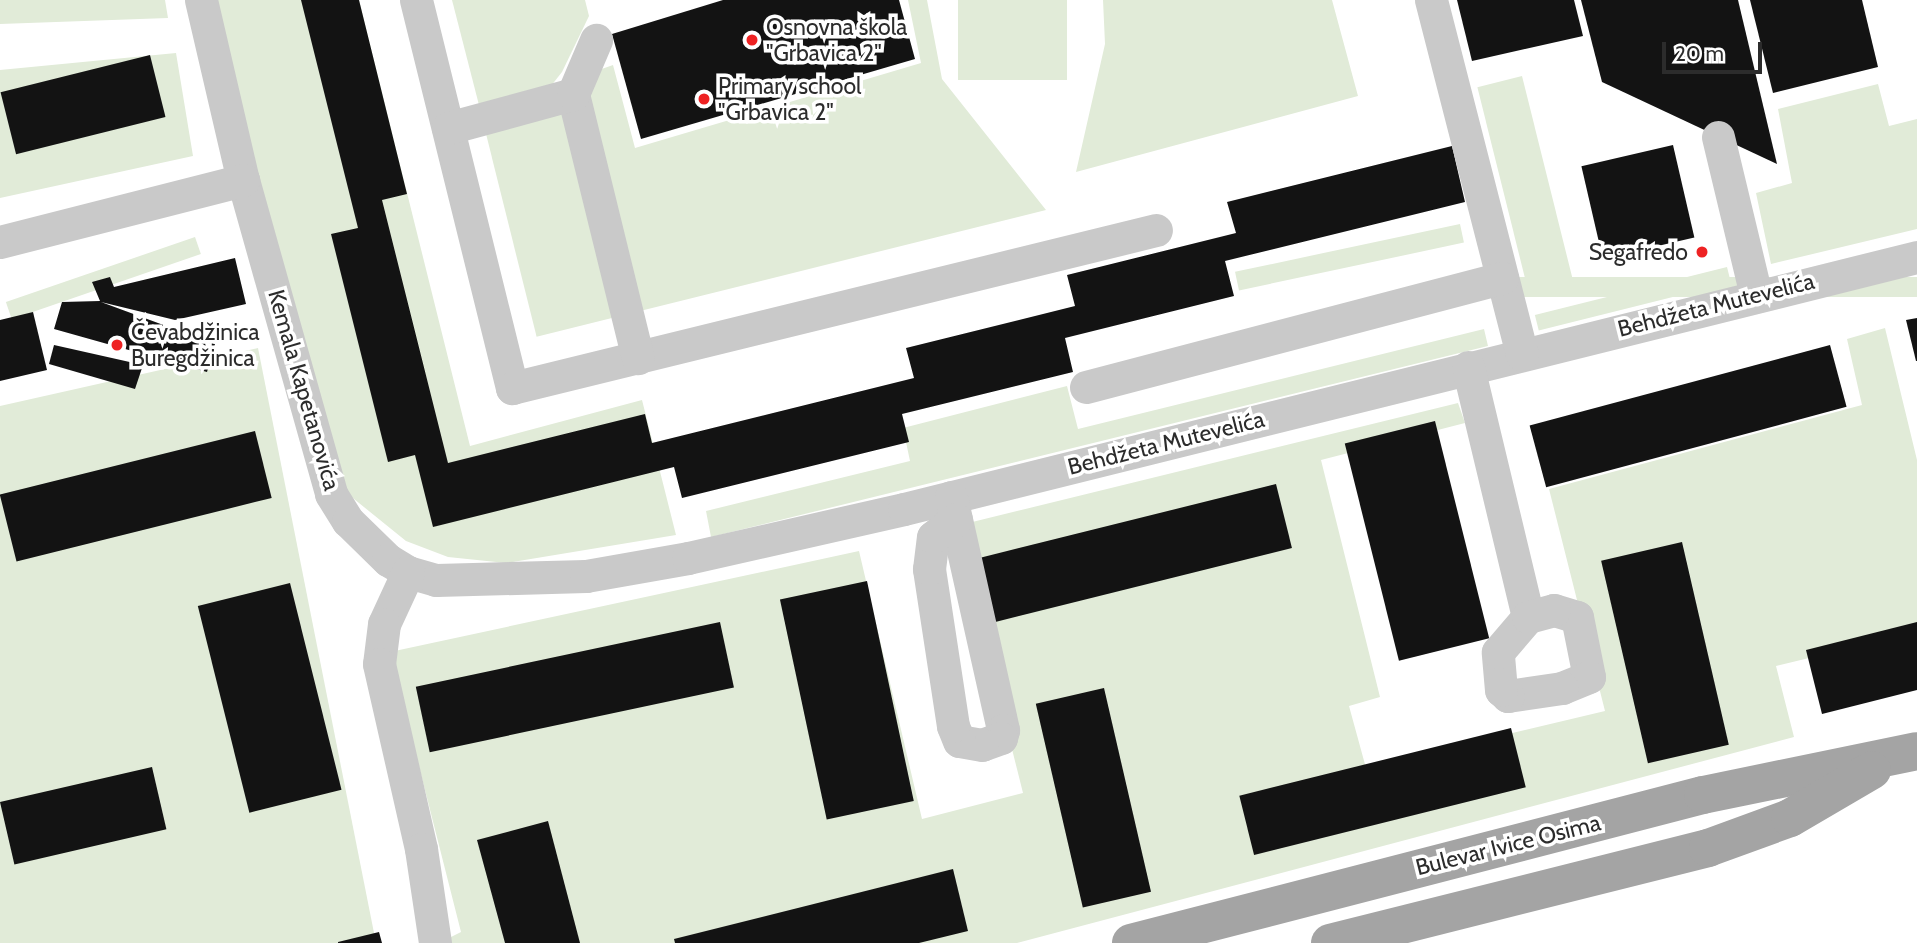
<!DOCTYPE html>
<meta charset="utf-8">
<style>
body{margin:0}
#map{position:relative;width:1917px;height:943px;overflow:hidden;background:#fff;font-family:Cabin,sans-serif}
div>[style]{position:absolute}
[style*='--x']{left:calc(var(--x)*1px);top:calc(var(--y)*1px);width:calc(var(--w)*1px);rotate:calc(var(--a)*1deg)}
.green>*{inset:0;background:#e1ebd8;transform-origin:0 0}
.building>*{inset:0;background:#131313;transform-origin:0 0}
.minor>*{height:33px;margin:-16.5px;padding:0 16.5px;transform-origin:16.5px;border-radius:16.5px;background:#c9c9c9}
.major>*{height:38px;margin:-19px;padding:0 19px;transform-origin:19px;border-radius:19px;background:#a4a4a4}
.dots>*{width:19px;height:19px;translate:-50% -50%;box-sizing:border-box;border:4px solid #fff;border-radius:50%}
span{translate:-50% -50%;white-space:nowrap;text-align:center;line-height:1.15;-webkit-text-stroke:7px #fff;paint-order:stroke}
.poi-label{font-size:23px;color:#2c2c2c}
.left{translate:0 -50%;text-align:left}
.right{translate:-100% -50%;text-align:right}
.street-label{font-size:23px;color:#2c2c2c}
.scale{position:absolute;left:1662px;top:42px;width:100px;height:32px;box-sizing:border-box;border:4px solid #2c2c2c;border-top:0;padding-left:9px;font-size:21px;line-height:24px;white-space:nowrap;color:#2c2c2c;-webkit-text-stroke:5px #fff;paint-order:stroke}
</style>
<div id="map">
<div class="green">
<div style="clip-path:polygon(0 0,165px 0,168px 18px,0 24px)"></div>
<div style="clip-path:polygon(214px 0,359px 0,470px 446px,642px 400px,676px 535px,506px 563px,448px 557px,406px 541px,333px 482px)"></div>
<div style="clip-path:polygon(452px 0,585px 0,589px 16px,562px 72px,547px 91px,480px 109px)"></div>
<div style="clip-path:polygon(908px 0,927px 0,942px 79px,1046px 210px,636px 312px,588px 86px,596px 71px,613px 65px,635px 148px,921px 63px)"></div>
<div style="left:958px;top:0;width:109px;height:80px"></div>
<div style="clip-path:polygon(1103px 0,1332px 0,1358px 96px,1076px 172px,1105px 44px)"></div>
<div style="clip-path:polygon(176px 53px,193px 156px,0 198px,0 70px)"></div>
<div style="left:1522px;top:76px;width:216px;height:46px;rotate:76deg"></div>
<div style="clip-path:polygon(1878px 84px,1889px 126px,1917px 119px,1917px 229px,1771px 264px,1756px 193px,1792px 183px,1778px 109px)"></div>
<div style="left:569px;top:103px;width:219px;height:88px;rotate:76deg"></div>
<div style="left:1460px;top:224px;width:19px;height:230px;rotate:78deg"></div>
<div style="left:195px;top:237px;width:18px;height:200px;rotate:71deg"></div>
<div style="left:1727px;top:267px;width:16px;height:198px;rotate:76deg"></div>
<div style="left:1917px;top:277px;width:20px;height:414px;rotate:90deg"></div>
<div style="clip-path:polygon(1885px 328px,1917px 460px,1917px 632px,1776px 666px,1794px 737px,1017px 943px,439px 943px,461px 932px,390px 652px,859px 551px,922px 819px,1023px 793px,956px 526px,1458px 403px,1465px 423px,1321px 460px,1380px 697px,1349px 706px,1366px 768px,1605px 711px,1549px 489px,1862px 405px,1847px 339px)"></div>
<div style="clip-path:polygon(1484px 329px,1488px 346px,711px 537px,706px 511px,910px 461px,903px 428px,1067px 386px,1078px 429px)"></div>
<div style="clip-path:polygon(258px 348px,376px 943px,0 943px,0 406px)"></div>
</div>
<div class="building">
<div style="clip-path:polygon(301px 0,359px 0,407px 194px,382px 200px,448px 463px,645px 414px,652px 443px,914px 378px,906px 348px,1075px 306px,1067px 275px,1236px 233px,1227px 202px,1452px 146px,1465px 202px,1225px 261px,1234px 296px,1065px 338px,1073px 372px,902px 414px,909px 442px,682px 498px,674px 467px,433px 527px,415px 455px,388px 462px,331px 234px,358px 228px)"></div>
<div style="clip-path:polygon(723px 0,899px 0,915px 59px,641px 139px,612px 34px)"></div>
<div style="clip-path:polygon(1457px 0,1574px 0,1583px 36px,1472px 61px)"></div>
<div style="clip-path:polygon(1581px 0,1738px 0,1777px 164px,1602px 82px)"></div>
<div style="clip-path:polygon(1750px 0,1862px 0,1878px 67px,1773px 93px)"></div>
<div style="left:150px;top:55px;width:64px;height:154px;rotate:76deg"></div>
<div style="left:1673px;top:145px;width:95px;height:94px;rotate:77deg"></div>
<div style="clip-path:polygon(235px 258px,246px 304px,175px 320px,101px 302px,215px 344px,207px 372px,54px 329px,62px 302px,100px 301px,92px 282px,110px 277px,114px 287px)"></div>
<div style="clip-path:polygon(33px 312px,47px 370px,0 381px,0 320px)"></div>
<div style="clip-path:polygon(1917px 318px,1917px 361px,1916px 361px,1906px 320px)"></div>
<div style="clip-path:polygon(54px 345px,143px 365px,135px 389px,49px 364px)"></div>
<div style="left:1830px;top:345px;width:64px;height:311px;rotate:75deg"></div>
<div style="left:1435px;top:421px;width:224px;height:93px;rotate:76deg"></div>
<div style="left:255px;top:431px;width:69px;height:263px;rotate:76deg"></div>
<div style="left:1276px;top:484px;width:66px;height:319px;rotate:76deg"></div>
<div style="left:1682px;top:542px;width:208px;height:83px;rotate:77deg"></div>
<div style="left:867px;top:581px;width:225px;height:89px;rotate:78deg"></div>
<div style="left:290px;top:583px;width:213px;height:95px;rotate:76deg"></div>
<div style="left:720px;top:622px;width:67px;height:311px;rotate:78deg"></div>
<div style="clip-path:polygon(1917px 622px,1917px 690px,1822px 714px,1806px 650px)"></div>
<div style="left:1104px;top:688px;width:209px;height:70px;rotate:77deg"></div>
<div style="left:1511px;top:728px;width:61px;height:280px;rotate:76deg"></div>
<div style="left:152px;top:767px;width:64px;height:156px;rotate:77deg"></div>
<div style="clip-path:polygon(548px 821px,580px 943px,505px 943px,477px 840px)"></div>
<div style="clip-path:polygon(953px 869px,968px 931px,919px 943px,675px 943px,674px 939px)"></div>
<div style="clip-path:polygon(379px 932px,382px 943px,338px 943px,338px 942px)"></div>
</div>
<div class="minor">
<div style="--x:201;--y:0;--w:185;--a:76.9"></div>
<div style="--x:243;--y:180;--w:326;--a:74.3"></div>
<div style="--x:331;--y:494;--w:32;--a:58"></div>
<div style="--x:348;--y:521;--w:56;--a:44.3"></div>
<div style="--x:388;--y:560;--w:23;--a:31"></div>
<div style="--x:408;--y:572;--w:29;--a:16"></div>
<div style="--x:436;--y:580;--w:150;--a:-1.5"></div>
<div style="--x:586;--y:576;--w:104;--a:-10"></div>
<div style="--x:688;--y:558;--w:221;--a:-12.8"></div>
<div style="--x:904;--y:509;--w:1044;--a:-13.97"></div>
<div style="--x:416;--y:0;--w:400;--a:76.1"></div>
<div style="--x:512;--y:388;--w:663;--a:-13.78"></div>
<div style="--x:1431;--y:0;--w:366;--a:75.6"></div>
<div style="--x:573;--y:94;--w:272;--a:76.2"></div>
<div style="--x:448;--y:128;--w:130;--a:-15.2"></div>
<div style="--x:573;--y:94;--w:59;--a:-66.9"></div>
<div style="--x:1718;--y:137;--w:163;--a:76.5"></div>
<div style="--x:0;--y:242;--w:251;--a:-14.3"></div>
<div style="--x:1468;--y:367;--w:257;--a:76.5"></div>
<div style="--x:1086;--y:387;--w:430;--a:-14.7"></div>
<div style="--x:951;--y:497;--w:239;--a:77.4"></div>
<div style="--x:1003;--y:730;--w:8;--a:104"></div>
<div style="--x:1001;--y:738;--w:20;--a:160"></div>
<div style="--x:982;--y:745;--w:23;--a:-170"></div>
<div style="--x:959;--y:741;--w:16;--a:-112"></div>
<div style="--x:953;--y:726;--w:159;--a:-98.7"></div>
<div style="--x:929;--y:569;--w:32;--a:-83"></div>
<div style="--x:933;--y:537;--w:29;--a:-38"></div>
<div style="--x:408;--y:572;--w:57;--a:114.8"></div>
<div style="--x:384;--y:624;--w:40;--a:97.1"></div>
<div style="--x:379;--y:664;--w:190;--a:77.2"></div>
<div style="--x:421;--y:849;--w:95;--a:81.5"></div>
<div style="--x:1554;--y:610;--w:24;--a:17"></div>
<div style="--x:1577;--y:617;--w:61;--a:78.7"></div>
<div style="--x:1589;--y:677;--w:29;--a:158"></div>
<div style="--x:1562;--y:688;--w:55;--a:171.6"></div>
<div style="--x:1508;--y:696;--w:9;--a:-139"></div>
<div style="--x:1501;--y:690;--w:38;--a:-95"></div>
<div style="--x:1498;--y:652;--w:46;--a:-49.4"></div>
<div style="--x:1528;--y:617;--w:27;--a:-15"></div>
</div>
<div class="major">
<div style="--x:1131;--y:943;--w:591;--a:-14.51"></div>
<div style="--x:1703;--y:795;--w:218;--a:-11.6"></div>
<div style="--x:1330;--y:943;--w:390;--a:-14.1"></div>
<div style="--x:1708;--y:848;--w:87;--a:-20.1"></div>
<div style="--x:1790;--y:818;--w:95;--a:-30.3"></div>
</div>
<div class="dots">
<div style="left:752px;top:40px;background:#ee2223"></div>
<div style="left:704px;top:99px;background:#ee2223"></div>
<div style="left:1702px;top:252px;background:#ee2223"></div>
<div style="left:117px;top:345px;background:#ee2223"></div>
</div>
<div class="poi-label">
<span class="left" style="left:766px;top:40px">Osnovna škola<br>"Grbavica 2"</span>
<span class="left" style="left:718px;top:99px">Primary school<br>"Grbavica 2"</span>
<span class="right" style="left:1688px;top:252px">Segafredo</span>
<span class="left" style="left:131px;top:345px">Čevabdžinica<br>Buregdžinica</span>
</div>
<div class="street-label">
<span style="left:1716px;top:305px;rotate:-14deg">Behdžeta Mutevelića</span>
<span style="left:304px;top:390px;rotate:74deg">Kemala Kapetanovića</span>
<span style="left:1166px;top:443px;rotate:-14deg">Behdžeta Mutevelića</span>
<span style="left:1508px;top:845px;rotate:-14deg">Bulevar Ivice Osima</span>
</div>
<div class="scale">20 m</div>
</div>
